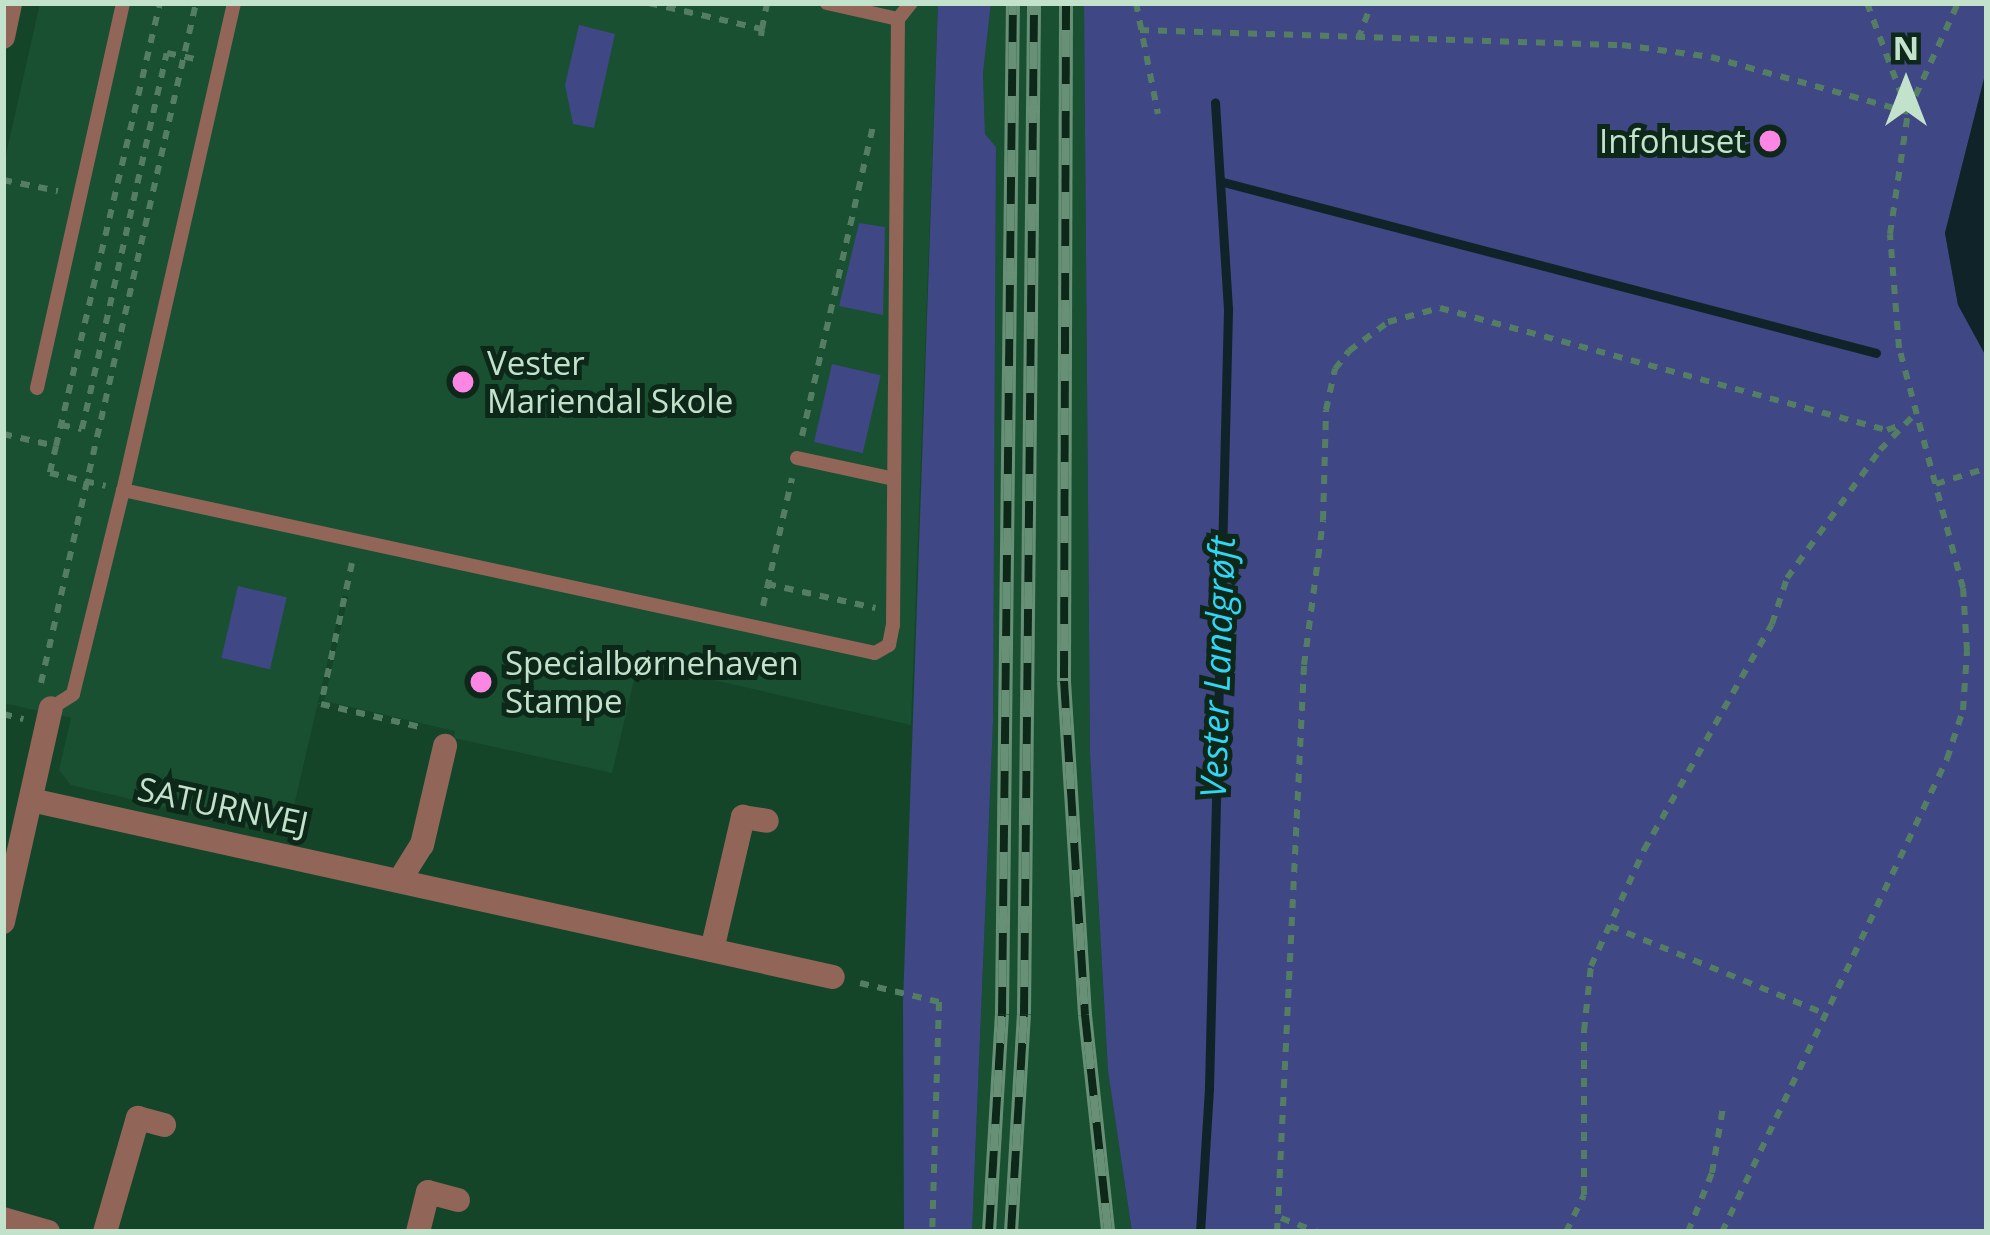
<!DOCTYPE html>
<meta charset="utf-8">
<style>
body{margin:0}
#map{position:relative;width:1990px;height:1235px;overflow:hidden;background:#144529;font-family:"Open Sans",sans-serif}
div>[style]{position:absolute}
[style*='--x']{left:calc(var(--x)*1px);top:calc(var(--y)*1px);width:calc(var(--w)*1px);rotate:calc(var(--a)*1deg)}
.built>*{inset:0;background:#185031}
.green>*{inset:0;background:#3f4784;transform-origin:0 0}
.water>*{inset:0;background:#0f2328}
.stream>*{height:9px;margin:-4.5px;padding:0 4.5px;transform-origin:4.5px;border-radius:4.5px;background:#0f2328}
.path>*{height:6px;margin-top:-3px;transform-origin:0;background:repeating-linear-gradient(90deg,#547e64 0 9px,transparent 0 18px)}
.lane>*{height:14px;margin:-7px;padding:0 7px;transform-origin:7px;border-radius:7px;background:#926559}
.street>*{height:24px;margin:-12px;padding:0 12px;transform-origin:12px;border-radius:12px;background:#926559}
.rail>*{height:14px;margin-top:-7px;transform-origin:0;background:repeating-linear-gradient(90deg,#0d2718 0 27px,#689077 0 54px);box-sizing:border-box;border-block:3px solid #689077}
.dots>*{width:33px;height:33px;translate:-50% -50%;box-sizing:border-box;border:6px solid #0d2718;border-radius:50%}
span{translate:-50% -50%;white-space:nowrap;text-align:center;line-height:1.15;-webkit-text-stroke:10px #0d2718;paint-order:stroke}
.poi-label{font-size:33px;color:#c3e2cc}
.right{translate:-100% -50%;text-align:right}
.left{translate:0 -50%;text-align:left}
.street-label{font-size:33px;color:#c3e2cc}
.water-label{font-size:36px;color:#31d6f7;font-style:italic}
.frame{position:absolute;inset:0;border:6px solid #c3e2cc;pointer-events:none}
.north{position:absolute;left:1846px;top:24px;width:120px;height:120px;-webkit-text-stroke:9px #0d2718;paint-order:stroke;rotate:0deg;font-size:33px;font-weight:700;line-height:48px;text-align:center;color:#c3e2cc}
.north::after{content:'';display:block;margin:auto;width:42px;height:54px;background:#c3e2cc;clip-path:polygon(50% 0,100% 100%,50% 72%,0 100%)}
</style>
<div id="map">
<div class="built">
<div style="clip-path:polygon(40px 3px,938px 3px,911px 725px,638px 663px,612px 773px,454px 738px,455px 731px,324px 701px,348px 597px,343px 595px,287px 836px,71px 785px,59px 770px,71px 718px,3px 703px,3px 168px)"></div>
<div style="clip-path:polygon(991px 3px,1084px 3px,1090px 753px,1108px 1071px,1132px 1232px,972px 1232px,993px 722px,996px 147px,985px 134px,983px 73px)"></div>
</div>
<div class="green">
<div style="clip-path:polygon(938px 3px,991px 3px,983px 73px,985px 134px,996px 147px,993px 722px,972px 1232px,904px 1232px,903px 1003px)"></div>
<div style="clip-path:polygon(1084px 3px,1987px 3px,1987px 67px,1945px 233px,1958px 304px,1987px 358px,1987px 1232px,1132px 1232px,1108px 1071px,1090px 753px)"></div>
<div style="clip-path:polygon(579px 25px,615px 34px,594px 128px,573px 124px,565px 85px)"></div>
<div style="clip-path:polygon(859px 223px,885px 227px,883px 315px,839px 306px)"></div>
<div style="left:832px;top:364px;width:50px;height:80px;rotate:13deg"></div>
<div style="left:238px;top:586px;width:50px;height:74px;rotate:13deg"></div>
</div>
<div class="water">
<div style="clip-path:polygon(1987px 67px,1987px 358px,1958px 305px,1945px 233px)"></div>
</div>
<div class="stream">
<div style="--x:1223;--y:182;--w:675;--a:14.67"></div>
<div style="--x:1200;--y:1232;--w:144;--a:-86.4"></div>
<div style="--x:1209;--y:1088;--w:779;--a:-88.6"></div>
<div style="--x:1228;--y:309;--w:207;--a:-93.6"></div>
</div>
<div class="path">
<div style="--x:649;--y:3;--w:116;--a:13"></div>
<div style="--x:762;--y:29;--w:7;--a:98"></div>
<div style="--x:1136;--y:3;--w:113;--a:78.8"></div>
<div style="--x:1867;--y:3;--w:116;--a:69.4"></div>
<div style="--x:762;--y:29;--w:26;--a:-79"></div>
<div style="--x:1140;--y:30;--w:482;--a:1.8"></div>
<div style="--x:1622;--y:45;--w:90;--a:7.7"></div>
<div style="--x:1711;--y:57;--w:205;--a:15.6"></div>
<div style="--x:1358;--y:39;--w:39;--a:-69"></div>
<div style="--x:3;--y:180;--w:56;--a:11.3"></div>
<div style="--x:61;--y:425;--w:21;--a:11"></div>
<div style="--x:82;--y:429;--w:385;--a:-77.3"></div>
<div style="--x:167;--y:53;--w:34;--a:12"></div>
<div style="--x:3;--y:434;--w:54;--a:12.8"></div>
<div style="--x:56;--y:446;--w:28;--a:103"></div>
<div style="--x:50;--y:473;--w:57;--a:13.1"></div>
<div style="--x:802;--y:436;--w:317;--a:-77.1"></div>
<div style="--x:56;--y:446;--w:455;--a:-76.8"></div>
<div style="--x:1936;--y:484;--w:53;--a:-17.4"></div>
<div style="--x:352;--y:563;--w:144;--a:102.4"></div>
<div style="--x:321;--y:704;--w:106;--a:13.1"></div>
<div style="--x:767;--y:584;--w:111;--a:12.5"></div>
<div style="--x:763;--y:606;--w:131;--a:-77.2"></div>
<div style="--x:41;--y:683;--w:697;--a:-77.16"></div>
<div style="--x:3;--y:714;--w:21;--a:14"></div>
<div style="--x:1610;--y:926;--w:233;--a:22.2"></div>
<div style="--x:860;--y:983;--w:81;--a:13.5"></div>
<div style="--x:939;--y:1002;--w:230;--a:91.7"></div>
<div style="--x:1281;--y:1218;--w:40;--a:21"></div>
<div style="--x:1277;--y:1232;--w:568;--a:-87.27"></div>
<div style="--x:1304;--y:665;--w:146;--a:-82.5"></div>
<div style="--x:1323;--y:520;--w:110;--a:-88.4"></div>
<div style="--x:1326;--y:410;--w:42;--a:-77.6"></div>
<div style="--x:1335;--y:369;--w:23;--a:-52"></div>
<div style="--x:1349;--y:351;--w:49;--a:-36.6"></div>
<div style="--x:1388;--y:322;--w:54;--a:-15.1"></div>
<div style="--x:1440;--y:308;--w:463;--a:15.3"></div>
<div style="--x:1887;--y:430;--w:15;--a:-20"></div>
<div style="--x:1566;--y:1232;--w:41;--a:-64.1"></div>
<div style="--x:1584;--y:1195;--w:164;--a:-90"></div>
<div style="--x:1584;--y:1031;--w:65;--a:-83.9"></div>
<div style="--x:1591;--y:966;--w:128;--a:-65.4"></div>
<div style="--x:1644;--y:850;--w:260;--a:-60.5"></div>
<div style="--x:1772;--y:624;--w:48;--a:-71.9"></div>
<div style="--x:1787;--y:578;--w:158;--a:-54"></div>
<div style="--x:1880;--y:450;--w:49;--a:-45.8"></div>
<div style="--x:1688;--y:1232;--w:64;--a:-67.9"></div>
<div style="--x:1712;--y:1173;--w:67;--a:-80.5"></div>
<div style="--x:1722;--y:1232;--w:524;--a:-64.56"></div>
<div style="--x:1947;--y:759;--w:52;--a:-71.9"></div>
<div style="--x:1963;--y:710;--w:59;--a:-86.1"></div>
<div style="--x:1967;--y:651;--w:63;--a:-93.6"></div>
<div style="--x:1963;--y:588;--w:248;--a:-104.9"></div>
<div style="--x:1899;--y:348;--w:114;--a:-94.5"></div>
<div style="--x:1890;--y:234;--w:123;--a:-81.6"></div>
<div style="--x:1908;--y:112;--w:120;--a:-65.4"></div>
</div>
<div class="lane">
<div style="--x:234;--y:3;--w:499;--a:102.8"></div>
<div style="--x:123;--y:490;--w:769;--a:12.23"></div>
<div style="--x:875;--y:653;--w:16;--a:-30"></div>
<div style="--x:889;--y:645;--w:20;--a:-79"></div>
<div style="--x:893;--y:625;--w:606;--a:-89.53"></div>
<div style="--x:898;--y:19;--w:73;--a:-167.3"></div>
<div style="--x:898;--y:19;--w:21;--a:-51"></div>
<div style="--x:37;--y:388;--w:394;--a:-77.4"></div>
<div style="--x:797;--y:458;--w:99;--a:12.2"></div>
<div style="--x:51;--y:708;--w:26;--a:-32"></div>
<div style="--x:73;--y:694;--w:210;--a:-76.2"></div>
</div>
<div class="street">
<div style="--x:3;--y:37;--w:35;--a:-78"></div>
<div style="--x:31;--y:800;--w:821;--a:12.45"></div>
<div style="--x:401;--y:878;--w:39;--a:-58"></div>
<div style="--x:422;--y:845;--w:102;--a:-76.9"></div>
<div style="--x:3;--y:922;--w:219;--a:-77.4"></div>
<div style="--x:712;--y:950;--w:137;--a:-76.9"></div>
<div style="--x:743;--y:817;--w:24;--a:9"></div>
<div style="--x:3;--y:1219;--w:47;--a:16.1"></div>
<div style="--x:105;--y:1232;--w:119;--a:-73.9"></div>
<div style="--x:138;--y:1118;--w:27;--a:15"></div>
<div style="--x:418;--y:1232;--w:41;--a:-76"></div>
<div style="--x:428;--y:1192;--w:31;--a:15"></div>
</div>
<div class="rail">
<div style="--x:1066;--y:3;--w:678;--a:90.17"></div>
<div style="--x:1064;--y:681;--w:335;--a:86.4"></div>
<div style="--x:1085;--y:1015;--w:218;--a:83.9"></div>
<div style="--x:989;--y:1232;--w:218;--a:-86.6"></div>
<div style="--x:1002;--y:1014;--w:1011;--a:-89.38"></div>
<div style="--x:1011;--y:1232;--w:218;--a:-86.6"></div>
<div style="--x:1024;--y:1014;--w:1011;--a:-89.43"></div>
</div>
<div class="dots">
<div style="left:1770px;top:141px;background:#fc86e4"></div>
<div style="left:463px;top:382px;background:#fc86e4"></div>
<div style="left:481px;top:682px;background:#fc86e4"></div>
</div>
<div class="poi-label">
<span class="right" style="left:1746px;top:141px">Infohuset</span>
<span class="left" style="left:487px;top:382px">Vester<br>Mariendal Skole</span>
<span class="left" style="left:505px;top:682px">Specialbørnehaven<br>Stampe</span>
</div>
<div class="street-label">
<span style="left:223px;top:806px;rotate:12deg">SATURNVEJ</span>
</div>
<div class="water-label">
<span style="left:1217px;top:667px;rotate:-88deg">Vester Landgrøft</span>
</div>
<div class="frame"></div>
<div class="north">N</div>
</div>
